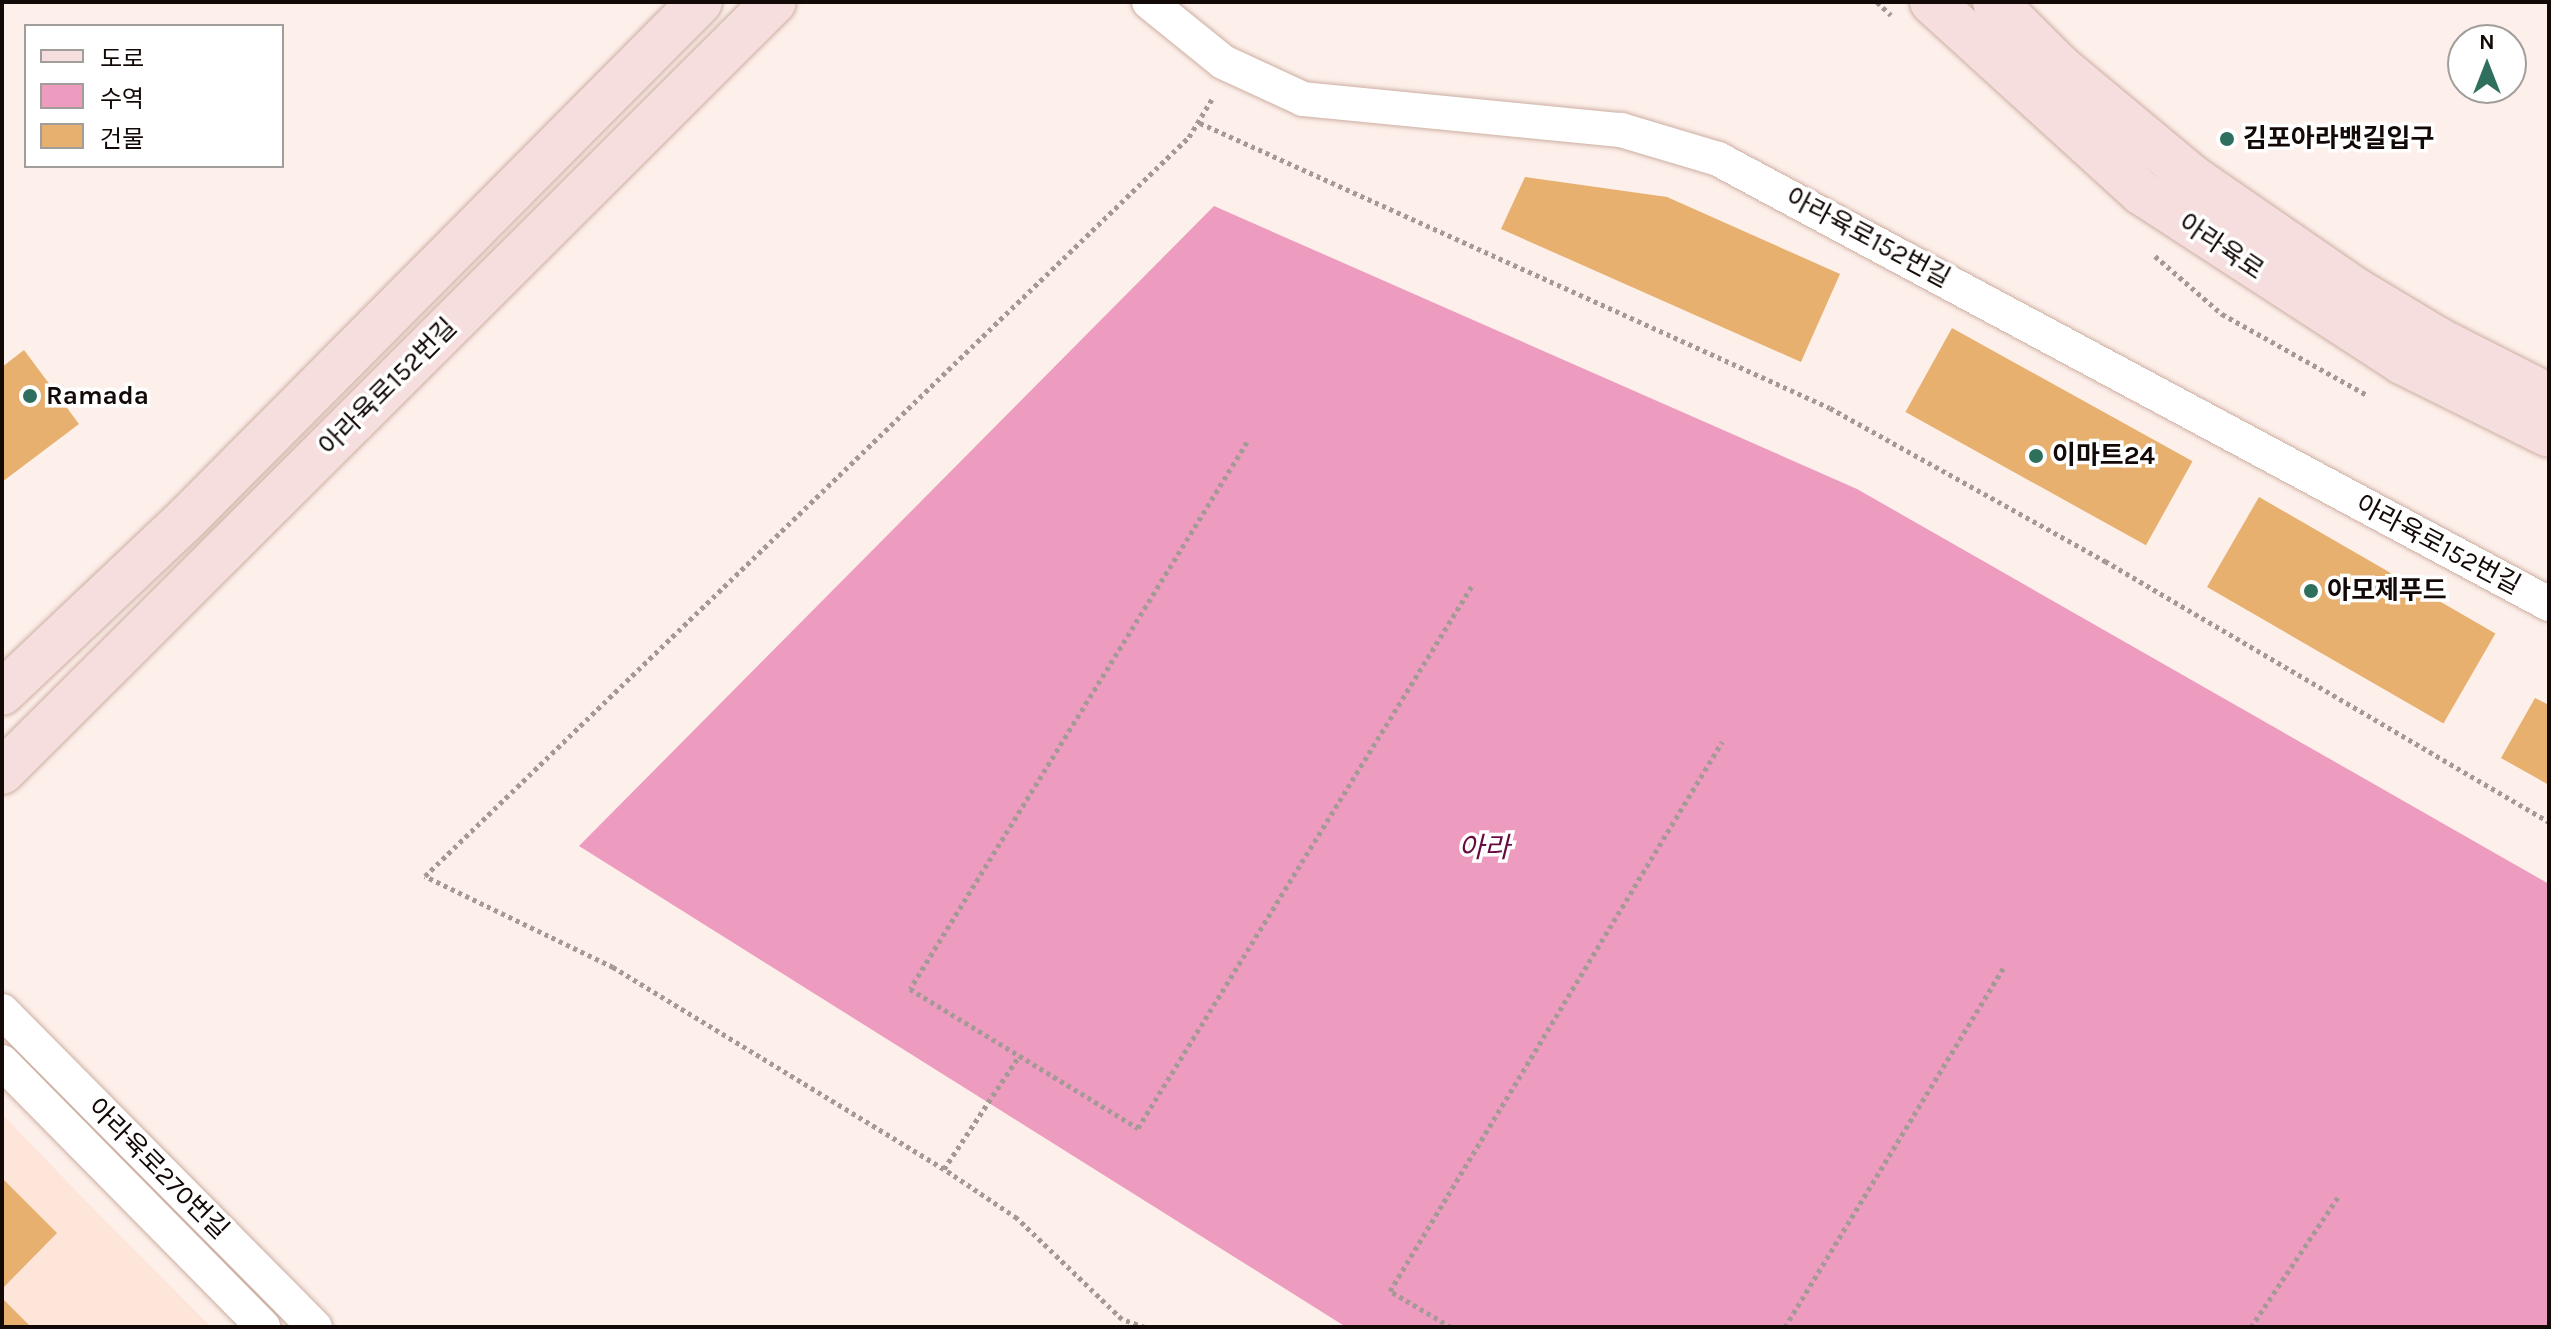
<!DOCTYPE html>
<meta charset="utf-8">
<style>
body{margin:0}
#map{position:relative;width:2551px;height:1329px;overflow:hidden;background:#fdefea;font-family:Karla,"Noto Sans KR",sans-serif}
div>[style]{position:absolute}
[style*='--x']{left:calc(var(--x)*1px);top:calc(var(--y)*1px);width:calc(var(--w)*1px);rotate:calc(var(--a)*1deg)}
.built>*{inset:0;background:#fde5da}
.water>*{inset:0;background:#ed9cbf}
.building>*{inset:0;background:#e7b06f;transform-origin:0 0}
.path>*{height:5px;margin-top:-2.5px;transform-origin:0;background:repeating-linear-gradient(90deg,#a59995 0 4px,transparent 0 8px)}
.roads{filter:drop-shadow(0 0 2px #ccaea1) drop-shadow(0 0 2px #ccaea1)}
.street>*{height:34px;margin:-17px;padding:0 17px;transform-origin:17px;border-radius:17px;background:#fff}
.secondary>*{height:44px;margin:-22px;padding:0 22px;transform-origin:22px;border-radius:22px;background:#f6dede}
.dots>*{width:22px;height:22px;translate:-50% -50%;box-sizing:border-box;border:4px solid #fff;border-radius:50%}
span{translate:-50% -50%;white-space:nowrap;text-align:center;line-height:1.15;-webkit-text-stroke:7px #fff;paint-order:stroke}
.poi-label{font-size:26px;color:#130906;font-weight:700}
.left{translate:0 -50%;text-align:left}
.street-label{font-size:26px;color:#130906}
.water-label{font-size:28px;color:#680940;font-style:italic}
.frame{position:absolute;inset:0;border:4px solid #130906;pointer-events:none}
.legend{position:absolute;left:24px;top:24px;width:260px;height:144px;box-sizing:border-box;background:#fff;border:2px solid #a19d9b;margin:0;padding:10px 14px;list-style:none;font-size:24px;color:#130906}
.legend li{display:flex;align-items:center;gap:16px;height:40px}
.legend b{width:40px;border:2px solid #a19d9b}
.north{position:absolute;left:2447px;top:24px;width:80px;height:80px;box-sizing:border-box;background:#fff;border:2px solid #a19d9b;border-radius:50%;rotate:0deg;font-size:22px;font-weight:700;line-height:32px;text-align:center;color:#130906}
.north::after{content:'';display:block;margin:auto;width:28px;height:36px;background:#2f6f5d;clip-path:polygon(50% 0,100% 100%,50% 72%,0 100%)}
</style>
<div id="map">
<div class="built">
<div style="clip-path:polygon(2px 1114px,82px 1197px,211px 1327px,2px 1327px)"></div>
</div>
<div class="water">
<div style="clip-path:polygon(1214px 206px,1857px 489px,2549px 884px,2549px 1327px,1346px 1327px,579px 846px)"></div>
</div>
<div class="building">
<div style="clip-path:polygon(1525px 177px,1667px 197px,1840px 274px,1801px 362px,1501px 229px)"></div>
<div style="left:1952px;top:328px;width:275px;height:96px;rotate:29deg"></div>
<div style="clip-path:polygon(24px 350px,79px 424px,2px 482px,2px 367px)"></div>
<div style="left:2259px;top:497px;width:273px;height:104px;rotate:30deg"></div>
<div style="clip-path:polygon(2535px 698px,2549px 705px,2549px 785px,2501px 758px)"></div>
<div style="clip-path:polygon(2px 1178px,57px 1233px,2px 1289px)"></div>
<div style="clip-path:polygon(2px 1298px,31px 1327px,2px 1327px)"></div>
</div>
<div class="path">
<div style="--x:1877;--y:2;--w:19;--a:43"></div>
<div style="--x:1200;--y:123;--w:691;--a:24.34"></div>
<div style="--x:1830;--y:408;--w:315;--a:29.1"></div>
<div style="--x:2105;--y:561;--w:515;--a:30.45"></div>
<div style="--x:2155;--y:256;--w:89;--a:40.9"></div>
<div style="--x:2222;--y:314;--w:166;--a:29.2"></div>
<div style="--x:1247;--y:442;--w:642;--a:121.64"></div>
<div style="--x:910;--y:989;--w:267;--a:31.4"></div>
<div style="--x:1138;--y:1128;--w:639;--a:-58.37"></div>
<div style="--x:944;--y:1169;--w:136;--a:-56.4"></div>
<div style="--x:1145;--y:1327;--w:24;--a:-161"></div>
<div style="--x:1122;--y:1319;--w:146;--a:-136.1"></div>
<div style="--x:1017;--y:1218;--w:88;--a:-146.1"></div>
<div style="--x:944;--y:1169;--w:388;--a:-148.6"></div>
<div style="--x:613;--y:967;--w:209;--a:-154.2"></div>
<div style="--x:425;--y:876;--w:1063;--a:-44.05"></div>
<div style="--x:1189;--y:137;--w:44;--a:-58.8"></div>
<div style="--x:1451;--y:1327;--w:71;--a:-149.5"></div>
<div style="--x:1390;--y:1291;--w:642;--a:-58.84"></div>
<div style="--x:1785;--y:1327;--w:420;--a:-58.7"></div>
<div style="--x:2251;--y:1327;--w:156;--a:-56.2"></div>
</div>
<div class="roads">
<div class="street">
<div style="--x:1149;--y:2;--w:95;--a:39"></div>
<div style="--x:1223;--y:62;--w:88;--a:24.8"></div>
<div style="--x:1303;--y:99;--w:320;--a:5.6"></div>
<div style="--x:1621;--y:130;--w:101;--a:16.6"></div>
<div style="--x:1718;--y:159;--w:943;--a:28.17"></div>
<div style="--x:2;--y:1011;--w:445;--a:45.3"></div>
<div style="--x:2;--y:1062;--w:372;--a:45.4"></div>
</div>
<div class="secondary">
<div style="--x:1932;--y:2;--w:284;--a:42.3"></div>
<div style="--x:2142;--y:193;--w:310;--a:33"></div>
<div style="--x:2402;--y:362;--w:164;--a:26.4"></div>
<div style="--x:1995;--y:2;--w:92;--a:45"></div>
<div style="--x:2060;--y:67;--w:172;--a:39.8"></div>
<div style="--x:2192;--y:177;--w:199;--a:34.6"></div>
<div style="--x:2356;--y:290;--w:99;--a:31"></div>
<div style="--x:2441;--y:341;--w:121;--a:27"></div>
<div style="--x:2;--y:693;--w:256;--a:-43.4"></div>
<div style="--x:188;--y:517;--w:726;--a:-45.17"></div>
<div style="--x:2;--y:772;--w:1090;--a:-44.93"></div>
</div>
</div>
<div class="dots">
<div style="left:2227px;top:139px;background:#2f6f5d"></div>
<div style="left:30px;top:396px;background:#2f6f5d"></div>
<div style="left:2036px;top:456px;background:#2f6f5d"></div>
<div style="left:2311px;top:591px;background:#2f6f5d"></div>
</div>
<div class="poi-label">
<span class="left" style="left:2243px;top:139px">김포아라뱃길입구</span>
<span class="left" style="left:46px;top:396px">Ramada</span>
<span class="left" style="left:2052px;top:456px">이마트24</span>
<span class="left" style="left:2327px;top:591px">아모제푸드</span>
</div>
<div class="street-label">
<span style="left:1868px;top:238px;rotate:28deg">아라육로152번길</span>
<span style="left:2221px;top:247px;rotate:34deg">아라육로</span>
<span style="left:388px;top:387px;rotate:-45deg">아라육로152번길</span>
<span style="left:2438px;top:545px;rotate:28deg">아라육로152번길</span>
<span style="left:158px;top:1169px;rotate:45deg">아라육로270번길</span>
</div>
<div class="water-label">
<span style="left:1484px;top:848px">아라</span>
</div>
<div class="frame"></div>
<ul class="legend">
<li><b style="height:10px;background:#f6dede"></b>도로</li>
<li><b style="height:22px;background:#ed9cbf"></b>수역</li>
<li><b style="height:22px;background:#e7b06f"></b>건물</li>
</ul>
<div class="north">N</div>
</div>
